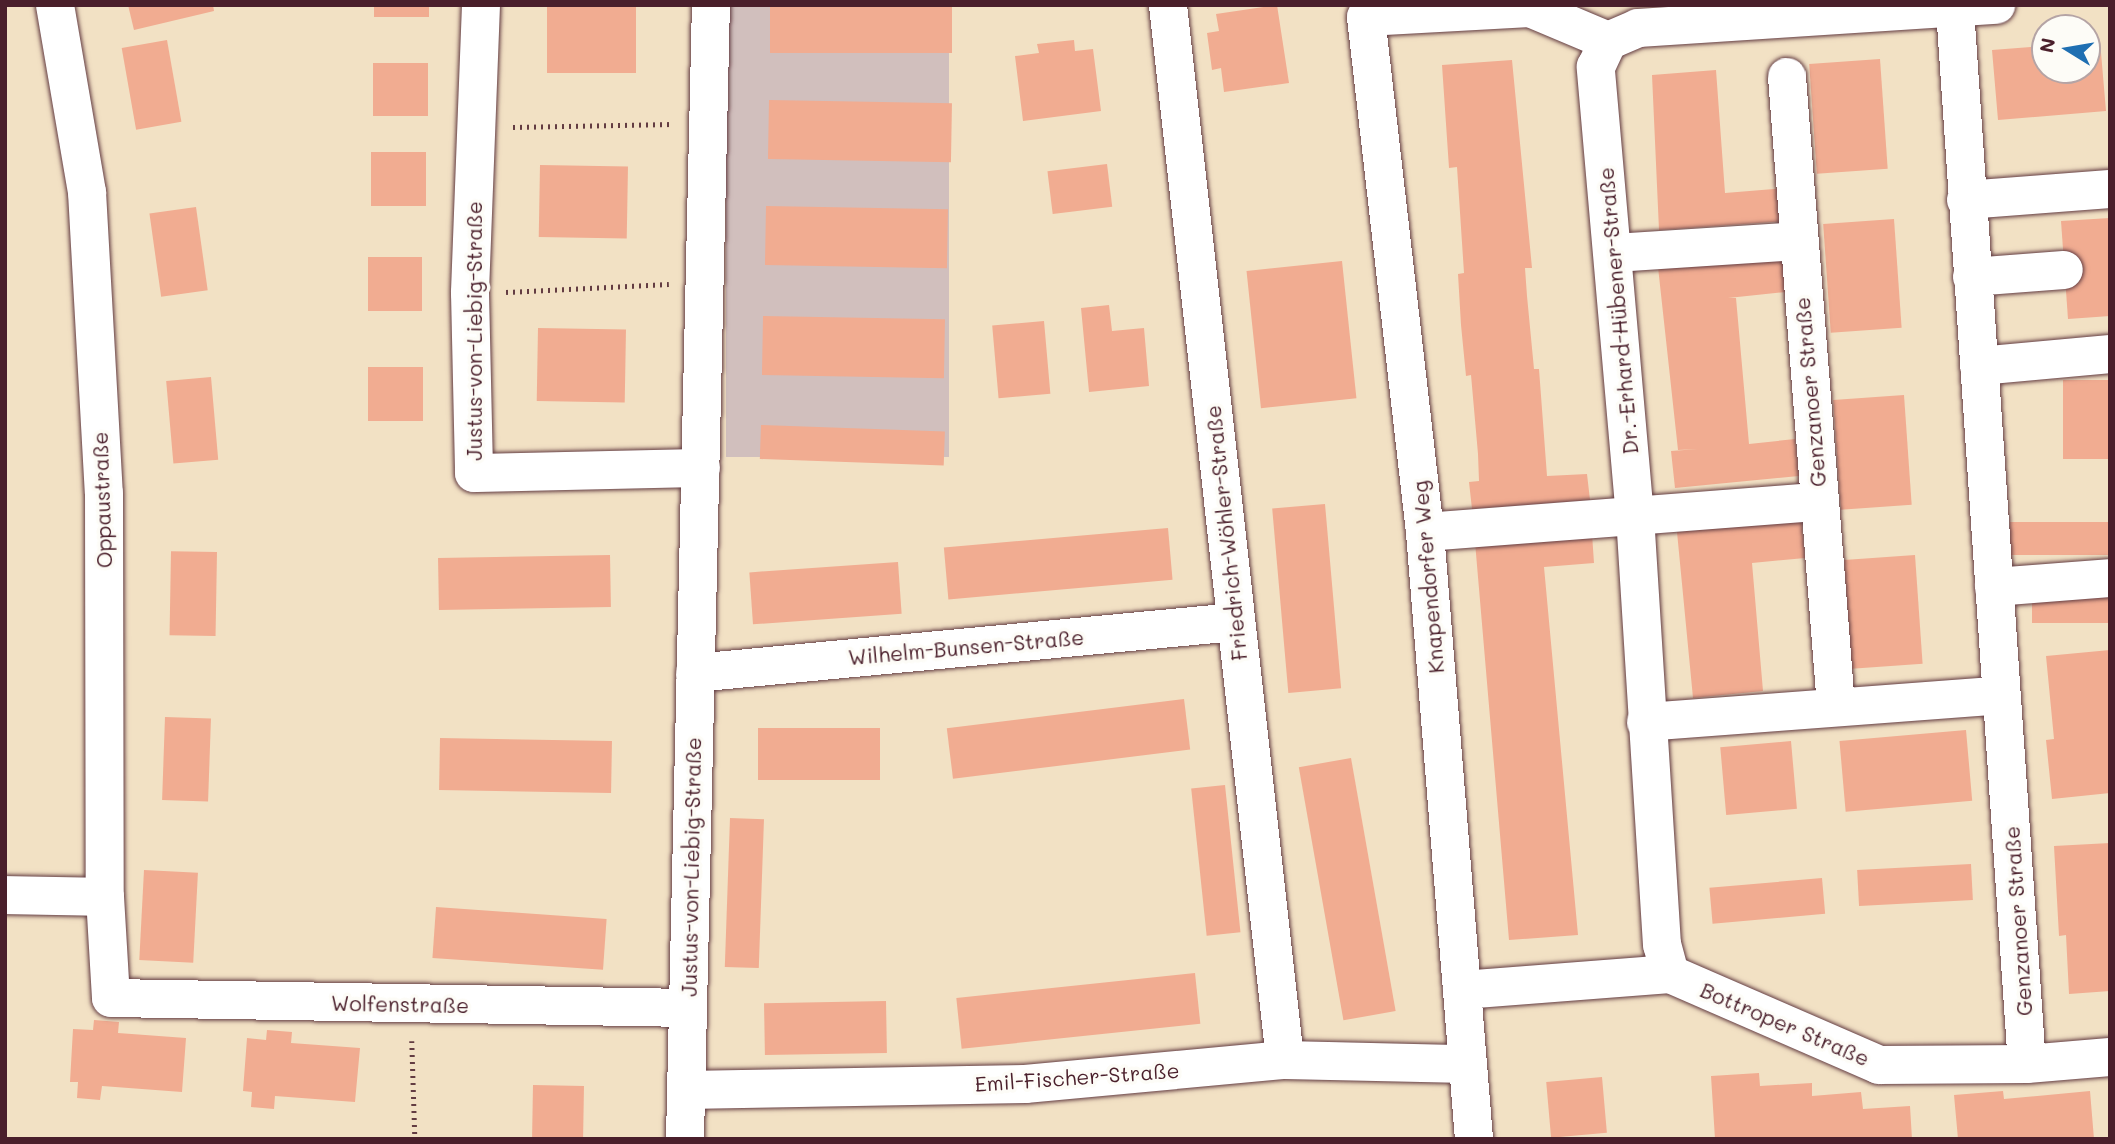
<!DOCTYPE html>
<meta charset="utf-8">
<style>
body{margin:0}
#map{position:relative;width:2115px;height:1144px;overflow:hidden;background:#f2e1c4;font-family:Mali,sans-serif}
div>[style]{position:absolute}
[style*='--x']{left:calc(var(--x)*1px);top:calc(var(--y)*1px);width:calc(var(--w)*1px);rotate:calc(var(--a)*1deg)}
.industrial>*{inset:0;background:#d1bfbd;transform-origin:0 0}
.building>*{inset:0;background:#f1ac91;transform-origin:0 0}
.path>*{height:4.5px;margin-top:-2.25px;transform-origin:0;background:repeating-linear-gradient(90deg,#633c42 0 2px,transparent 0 7px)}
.roads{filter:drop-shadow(0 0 2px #633c42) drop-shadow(0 0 2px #633c42)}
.minor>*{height:38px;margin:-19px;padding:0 19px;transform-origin:19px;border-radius:19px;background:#fff}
span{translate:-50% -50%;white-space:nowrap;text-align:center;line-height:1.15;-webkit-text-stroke:7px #fdfcf7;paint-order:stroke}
.street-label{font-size:21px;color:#4a1f2b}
.frame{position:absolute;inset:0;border:7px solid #4a1f2b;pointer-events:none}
.north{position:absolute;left:2031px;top:14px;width:70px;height:70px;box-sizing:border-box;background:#fdfcf7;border:2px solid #b5a4a5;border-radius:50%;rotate:281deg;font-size:19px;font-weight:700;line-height:28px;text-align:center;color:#4a1f2b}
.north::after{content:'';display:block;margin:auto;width:24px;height:32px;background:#1f6fb2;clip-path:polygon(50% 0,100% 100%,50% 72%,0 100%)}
</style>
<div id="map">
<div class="industrial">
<div style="left:726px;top:5px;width:223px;height:452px"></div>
</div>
<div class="building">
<div style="clip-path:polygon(128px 5px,213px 5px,214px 11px,134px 30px)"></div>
<div style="left:374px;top:5px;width:55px;height:12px"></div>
<div style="left:547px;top:5px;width:89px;height:68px"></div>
<div style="left:770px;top:5px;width:182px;height:48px"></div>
<div style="clip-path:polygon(1277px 5px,1289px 83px,1224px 92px,1221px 68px,1212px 70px,1207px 33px,1219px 31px,1216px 14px)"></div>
<div style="left:167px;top:40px;width:83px;height:46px;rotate:80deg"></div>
<div style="clip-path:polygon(1074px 40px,1075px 51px,1093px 49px,1101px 111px,1023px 121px,1015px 56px,1039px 53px,1037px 44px)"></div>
<div style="clip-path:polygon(2100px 41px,2106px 111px,1998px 120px,1992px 50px,2045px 46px,2045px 70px,2087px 70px,2087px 42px)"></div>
<div style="left:1880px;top:59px;width:110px;height:71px;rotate:86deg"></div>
<div style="clip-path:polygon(1512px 60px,1532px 268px,1525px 268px,1527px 296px,1534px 369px,1539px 369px,1547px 476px,1587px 474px,1590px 500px,1472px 509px,1469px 482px,1479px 481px,1478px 454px,1471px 375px,1466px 376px,1461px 325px,1458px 274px,1464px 273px,1457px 167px,1449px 168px,1442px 65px)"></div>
<div style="left:373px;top:63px;width:55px;height:53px"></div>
<div style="clip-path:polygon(1716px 70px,1725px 193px,1787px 188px,1789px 221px,1659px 230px,1652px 75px)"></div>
<div style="left:769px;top:100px;width:183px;height:59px;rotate:1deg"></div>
<div style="left:371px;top:152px;width:55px;height:54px"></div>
<div style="left:1107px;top:164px;width:43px;height:60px;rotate:83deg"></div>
<div style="left:540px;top:165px;width:88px;height:72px;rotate:1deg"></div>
<div style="left:766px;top:206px;width:182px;height:59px;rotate:1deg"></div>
<div style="left:196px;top:207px;width:84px;height:47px;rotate:82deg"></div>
<div style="clip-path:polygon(2110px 218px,2110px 316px,2068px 319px,2061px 221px)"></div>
<div style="left:1894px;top:219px;width:109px;height:71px;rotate:86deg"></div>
<div style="clip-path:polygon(1782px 255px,1786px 292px,1728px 298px,1736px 298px,1749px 444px,1795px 439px,1799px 476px,1675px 488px,1671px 451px,1698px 449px,1678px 450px,1658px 267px)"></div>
<div style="left:368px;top:257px;width:54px;height:54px"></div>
<div style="left:1342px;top:261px;width:138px;height:96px;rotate:84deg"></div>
<div style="clip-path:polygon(1109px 305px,1112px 331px,1144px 328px,1149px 386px,1089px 392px,1081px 308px)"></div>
<div style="left:763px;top:316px;width:182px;height:59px;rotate:1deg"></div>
<div style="left:1044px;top:321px;width:73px;height:52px;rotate:85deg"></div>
<div style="left:538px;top:328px;width:88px;height:73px;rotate:1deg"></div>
<div style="left:423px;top:367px;width:54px;height:55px;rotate:90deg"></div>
<div style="left:211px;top:377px;width:83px;height:45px;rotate:85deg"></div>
<div style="left:2110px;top:380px;width:79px;height:47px;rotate:90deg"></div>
<div style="left:1904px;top:395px;width:110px;height:71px;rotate:86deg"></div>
<div style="left:761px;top:425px;width:184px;height:34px;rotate:2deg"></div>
<div style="left:1325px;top:504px;width:185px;height:53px;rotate:85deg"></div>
<div style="clip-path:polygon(1801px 520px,1805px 558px,1752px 563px,1763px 691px,1693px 698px,1677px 532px)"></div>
<div style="left:2110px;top:522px;width:33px;height:100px;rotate:90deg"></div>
<div style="left:1168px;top:528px;width:52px;height:225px;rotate:85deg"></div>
<div style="clip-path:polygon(1592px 534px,1594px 563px,1544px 567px,1578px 935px,1509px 940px,1475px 542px)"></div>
<div style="left:217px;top:552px;width:84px;height:46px;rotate:91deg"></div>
<div style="left:610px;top:555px;width:52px;height:172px;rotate:89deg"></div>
<div style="left:1915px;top:555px;width:109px;height:71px;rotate:86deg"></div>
<div style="left:898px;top:562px;width:52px;height:149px;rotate:86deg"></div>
<div style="left:2110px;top:592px;width:31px;height:78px;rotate:90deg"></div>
<div style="clip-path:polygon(2110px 650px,2110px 793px,2052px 799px,2046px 740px,2054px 739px,2046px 656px)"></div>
<div style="left:1184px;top:699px;width:51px;height:239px;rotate:83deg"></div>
<div style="left:165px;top:717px;width:46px;height:83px;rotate:2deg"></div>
<div style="left:880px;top:728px;width:52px;height:122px;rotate:90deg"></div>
<div style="left:1966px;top:730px;width:71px;height:127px;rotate:85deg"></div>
<div style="left:440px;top:738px;width:172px;height:52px;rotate:1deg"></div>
<div style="left:1791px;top:741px;width:68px;height:71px;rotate:85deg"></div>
<div style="left:1351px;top:758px;width:257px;height:53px;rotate:80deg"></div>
<div style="left:1225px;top:785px;width:148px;height:34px;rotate:84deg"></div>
<div style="left:730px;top:818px;width:34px;height:149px;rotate:2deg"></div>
<div style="clip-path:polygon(2110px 843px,2110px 991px,2069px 994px,2066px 935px,2059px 936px,2054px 846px)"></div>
<div style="left:1971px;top:864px;width:36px;height:114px;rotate:87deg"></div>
<div style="left:144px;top:870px;width:54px;height:90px;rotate:3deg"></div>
<div style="left:1822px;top:878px;width:36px;height:113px;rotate:85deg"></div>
<div style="left:436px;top:907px;width:171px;height:51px;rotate:4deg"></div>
<div style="left:1195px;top:973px;width:51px;height:240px;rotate:84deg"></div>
<div style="left:886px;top:1001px;width:52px;height:122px;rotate:89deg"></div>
<div style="clip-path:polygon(94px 1020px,119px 1022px,118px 1033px,186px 1038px,182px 1092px,102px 1086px,100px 1100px,77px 1098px,78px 1082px,70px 1082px,73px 1029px,93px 1030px)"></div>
<div style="clip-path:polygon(267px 1030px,292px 1032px,291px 1043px,360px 1048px,355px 1102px,275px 1096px,274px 1109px,251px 1107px,252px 1092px,243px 1091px,247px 1038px,266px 1040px)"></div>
<div style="clip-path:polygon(1759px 1073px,1760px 1086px,1812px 1083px,1812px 1096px,1861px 1092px,1863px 1109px,1910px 1106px,1912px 1139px,1715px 1139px,1711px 1076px)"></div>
<div style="left:1602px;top:1077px;width:56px;height:56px;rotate:85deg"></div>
<div style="left:533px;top:1085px;width:51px;height:54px;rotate:1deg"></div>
<div style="clip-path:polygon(2003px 1091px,2004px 1099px,2090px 1091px,2094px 1139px,1958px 1139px,1954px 1095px)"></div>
</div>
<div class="path">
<div style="--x:513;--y:127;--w:160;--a:-1.1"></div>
<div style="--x:506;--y:292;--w:163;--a:-2.8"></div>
<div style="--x:412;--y:1041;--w:98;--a:88.2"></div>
</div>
<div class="roads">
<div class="minor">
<div style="--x:55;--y:5;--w:190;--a:80.3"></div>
<div style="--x:87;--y:192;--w:301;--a:86.8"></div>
<div style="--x:104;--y:493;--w:404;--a:89.9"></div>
<div style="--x:105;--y:897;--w:101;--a:86.6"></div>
<div style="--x:111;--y:998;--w:577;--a:0.99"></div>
<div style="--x:481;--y:5;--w:288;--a:92.2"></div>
<div style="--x:470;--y:293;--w:180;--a:88.7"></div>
<div style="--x:474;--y:473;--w:227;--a:-1.3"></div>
<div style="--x:1168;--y:5;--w:1061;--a:83.67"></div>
<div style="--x:1955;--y:9;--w:1057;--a:86.1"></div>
<div style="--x:1787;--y:77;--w:631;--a:85.55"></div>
<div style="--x:1966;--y:200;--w:144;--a:-4.4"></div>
<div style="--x:1614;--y:253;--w:184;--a:-3.7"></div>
<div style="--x:1972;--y:277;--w:92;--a:-4.4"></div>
<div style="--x:1979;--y:366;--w:132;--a:-5.2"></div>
<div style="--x:1425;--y:532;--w:395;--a:-4.4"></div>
<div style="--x:1994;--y:587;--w:116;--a:-4.4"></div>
<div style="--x:695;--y:673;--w:543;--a:-5.39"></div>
<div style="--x:1646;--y:722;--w:356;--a:-4.3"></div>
<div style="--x:5;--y:895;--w:100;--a:1.1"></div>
<div style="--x:1670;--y:974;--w:30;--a:-105"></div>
<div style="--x:1662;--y:945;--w:429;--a:-93.6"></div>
<div style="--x:1635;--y:517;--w:452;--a:-95"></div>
<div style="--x:1596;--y:67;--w:29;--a:-65"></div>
<div style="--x:1608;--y:41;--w:33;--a:-23"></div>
<div style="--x:1638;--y:28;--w:359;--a:-3.7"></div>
<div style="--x:1462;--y:990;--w:209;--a:-4.4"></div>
<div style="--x:1670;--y:974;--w:228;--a:23.5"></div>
<div style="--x:1879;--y:1065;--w:148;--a:-0.4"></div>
<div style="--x:2027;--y:1064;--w:83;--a:-4.8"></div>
<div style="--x:686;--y:1090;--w:339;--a:-1"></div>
<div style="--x:1025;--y:1084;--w:261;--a:-5.3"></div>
<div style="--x:1285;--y:1060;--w:182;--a:1.3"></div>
<div style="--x:685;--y:1139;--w:1134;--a:-88.69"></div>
<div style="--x:1474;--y:1139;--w:609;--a:-94.62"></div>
<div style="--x:1425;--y:532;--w:518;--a:-96.54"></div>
<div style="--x:1366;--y:17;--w:164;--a:-3.1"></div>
<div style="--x:1530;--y:8;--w:85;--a:22.9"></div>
</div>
</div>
<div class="street-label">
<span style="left:1618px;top:311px;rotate:-95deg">Dr.-Erhard-Hübener-Straße</span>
<span style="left:474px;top:331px;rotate:-90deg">Justus-von-Liebig-Straße</span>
<span style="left:1810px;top:392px;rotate:-95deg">Genzanoer Straße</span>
<span style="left:102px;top:500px;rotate:-92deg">Oppaustraße</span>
<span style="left:1226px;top:533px;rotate:-96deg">Friedrich-Wöhler-Straße</span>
<span style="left:1428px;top:577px;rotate:-95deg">Knapendorfer Weg</span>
<span style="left:966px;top:647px;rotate:-5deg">Wilhelm-Bunsen-Straße</span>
<span style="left:691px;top:867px;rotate:-89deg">Justus-von-Liebig-Straße</span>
<span style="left:2018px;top:921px;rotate:-94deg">Genzanoer Straße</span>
<span style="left:400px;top:1004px;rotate:1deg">Wolfenstraße</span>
<span style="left:1785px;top:1024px;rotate:23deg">Bottroper Straße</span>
<span style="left:1077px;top:1077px;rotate:-4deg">Emil-Fischer-Straße</span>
</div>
<div class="frame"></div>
<div class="north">N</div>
</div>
